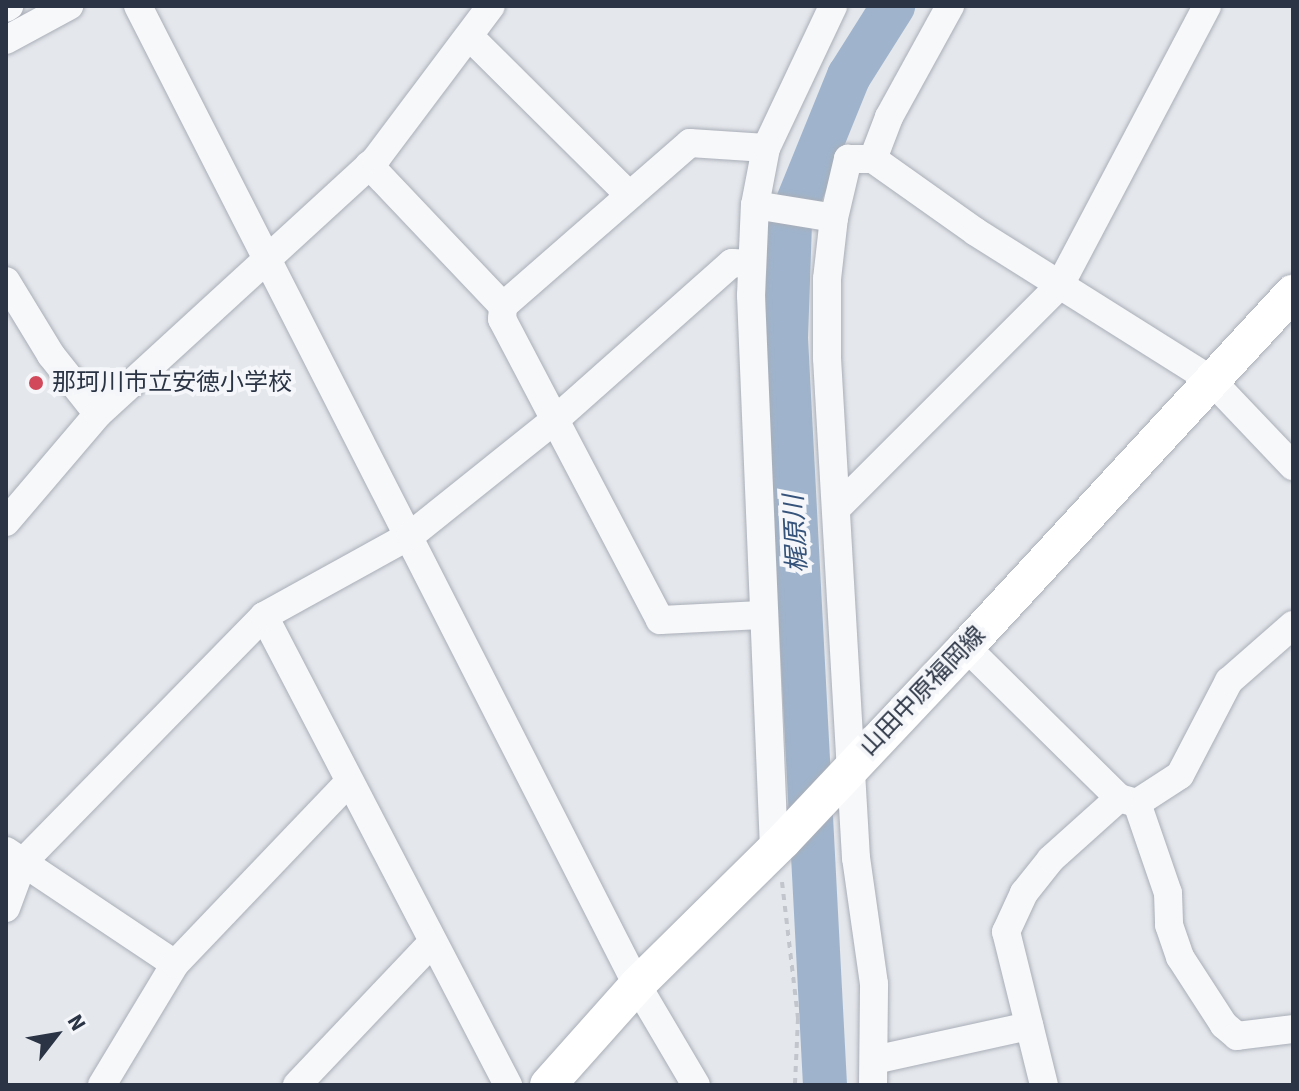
<!DOCTYPE html>
<meta charset="utf-8">
<style>
body{margin:0}
#map{position:relative;width:1299px;height:1091px;overflow:hidden;background:#e4e7ec;font-family:"Source Sans 3","Noto Sans JP",sans-serif}
div>[style]{position:absolute}
[style*='--x']{left:calc(var(--x)*1px);top:calc(var(--y)*1px);width:calc(var(--w)*1px);rotate:calc(var(--a)*1deg)}
.river>*{height:44px;margin:-22px;padding:0 22px;transform-origin:22px;border-radius:22px;background:#9fb4cc}
.path>*{height:4px;margin-top:-2px;transform-origin:0;background:repeating-linear-gradient(90deg,#c2c5cb 0 6px,transparent 0 12px)}
.roads{filter:drop-shadow(0 0 2px #a9aeb7) drop-shadow(0 0 2px #a9aeb7)}
.minor>*{height:28px;margin:-14px;padding:0 14px;transform-origin:14px;border-radius:14px;background:#f7f8fa}
.major>*{height:36px;margin:-18px;padding:0 18px;transform-origin:18px;border-radius:18px;background:#fff}
.dots>*{width:22px;height:22px;translate:-50% -50%;box-sizing:border-box;border:4px solid #f4f6f9;border-radius:50%}
span{translate:-50% -50%;white-space:nowrap;text-align:center;line-height:1.15;-webkit-text-stroke:8px #f4f6f9;paint-order:stroke}
.poi-label{font-size:24px;color:#2b3445}
.left{translate:0 -50%;text-align:left}
.street-label{font-size:24px;color:#2b3445}
.water-label{font-size:26px;color:#34527a;font-style:italic}
.frame{position:absolute;inset:0;border:8px solid #2b3445;pointer-events:none}
.north{position:absolute;left:16px;top:995px;width:80px;height:80px;-webkit-text-stroke:6px #f4f6f9;paint-order:stroke;rotate:59deg;font-size:22px;font-weight:700;line-height:32px;text-align:center;color:#2b3445}
.north::after{content:'';display:block;margin:auto;width:28px;height:36px;background:#2b3445;clip-path:polygon(50% 0,100% 100%,50% 72%,0 100%)}
</style>
<div id="map">
<div class="river">
<div style="--x:825;--y:1085;--w:748;--a:-92.99"></div>
<div style="--x:786;--y:338;--w:117;--a:-88"></div>
<div style="--x:790;--y:221;--w:157;--a:-67.9"></div>
<div style="--x:849;--y:76;--w:83;--a:-57.8"></div>
</div>
<div class="path">
<div style="--x:782;--y:882;--w:137;--a:83.3"></div>
<div style="--x:798;--y:1018;--w:67;--a:92.6"></div>
</div>
<div class="roads">
<div class="minor">
<div style="--x:138;--y:6;--w:1099;--a:62.99"></div>
<div style="--x:637;--y:985;--w:116;--a:59.5"></div>
<div style="--x:6;--y:8;--w:4;--a:-34"></div>
<div style="--x:471;--y:38;--w:223;--a:44.8"></div>
<div style="--x:6;--y:40;--w:72;--a:-28.4"></div>
<div style="--x:873;--y:159;--w:45;--a:-69.1"></div>
<div style="--x:889;--y:117;--w:127;--a:-61.2"></div>
<div style="--x:369;--y:165;--w:195;--a:46.5"></div>
<div style="--x:503;--y:306;--w:248;--a:-41.1"></div>
<div style="--x:690;--y:143;--w:76;--a:3.8"></div>
<div style="--x:755;--y:205;--w:80;--a:9.3"></div>
<div style="--x:6;--y:281;--w:87;--a:58.7"></div>
<div style="--x:51;--y:355;--w:75;--a:51.5"></div>
<div style="--x:503;--y:306;--w:13;--a:94"></div>
<div style="--x:502;--y:319;--w:340;--a:62.3"></div>
<div style="--x:660;--y:620;--w:102;--a:-2.8"></div>
<div style="--x:838;--y:507;--w:314;--a:-45"></div>
<div style="--x:1060;--y:285;--w:315;--a:-62.2"></div>
<div style="--x:6;--y:522;--w:142;--a:-49.6"></div>
<div style="--x:98;--y:414;--w:377;--a:-42.5"></div>
<div style="--x:376;--y:159;--w:191;--a:-53.1"></div>
<div style="--x:264;--y:616;--w:529;--a:62.51"></div>
<div style="--x:966;--y:647;--w:215;--a:44.6"></div>
<div style="--x:1119;--y:798;--w:19;--a:16"></div>
<div style="--x:1137;--y:803;--w:51;--a:-33.1"></div>
<div style="--x:1180;--y:775;--w:106;--a:-62.5"></div>
<div style="--x:1229;--y:681;--w:85;--a:-41.2"></div>
<div style="--x:1137;--y:803;--w:95;--a:71"></div>
<div style="--x:1168;--y:893;--w:32;--a:88"></div>
<div style="--x:1169;--y:925;--w:34;--a:71"></div>
<div style="--x:1180;--y:957;--w:81;--a:57.1"></div>
<div style="--x:1224;--y:1025;--w:17;--a:40"></div>
<div style="--x:1237;--y:1036;--w:56;--a:-7.1"></div>
<div style="--x:774;--y:849;--w:554;--a:-92.38"></div>
<div style="--x:751;--y:295;--w:90;--a:-87.5"></div>
<div style="--x:755;--y:205;--w:58;--a:-79.1"></div>
<div style="--x:766;--y:148;--w:157;--a:-64.7"></div>
<div style="--x:6;--y:851;--w:203;--a:33.8"></div>
<div style="--x:6;--y:908;--w:49;--a:-69.7"></div>
<div style="--x:23;--y:862;--w:344;--a:-45.6"></div>
<div style="--x:264;--y:616;--w:168;--a:-28.9"></div>
<div style="--x:411;--y:535;--w:186;--a:-38.7"></div>
<div style="--x:556;--y:419;--w:235;--a:-41.6"></div>
<div style="--x:732;--y:263;--w:20;--a:3"></div>
<div style="--x:874;--y:1060;--w:159;--a:-12.4"></div>
<div style="--x:102;--y:1085;--w:141;--a:-58.9"></div>
<div style="--x:175;--y:964;--w:252;--a:-46.3"></div>
<div style="--x:297;--y:1085;--w:195;--a:-46.5"></div>
<div style="--x:873;--y:1085;--w:101;--a:-89.4"></div>
<div style="--x:874;--y:984;--w:127;--a:-98.1"></div>
<div style="--x:856;--y:858;--w:501;--a:-93.32"></div>
<div style="--x:827;--y:358;--w:79;--a:-90"></div>
<div style="--x:827;--y:279;--w:61;--a:-83.5"></div>
<div style="--x:834;--y:218;--w:61;--a:-76.7"></div>
<div style="--x:848;--y:159;--w:25;--a:0"></div>
<div style="--x:873;--y:159;--w:126;--a:35.3"></div>
<div style="--x:976;--y:232;--w:278;--a:32.2"></div>
<div style="--x:1211;--y:380;--w:119;--a:46.4"></div>
<div style="--x:1044;--y:1085;--w:158;--a:-103.9"></div>
<div style="--x:1006;--y:932;--w:43;--a:-65.2"></div>
<div style="--x:1024;--y:893;--w:43;--a:-51.5"></div>
<div style="--x:1051;--y:859;--w:91;--a:-41.9"></div>
</div>
<div class="major">
<div style="--x:548;--y:1085;--w:134;--a:-48.3"></div>
<div style="--x:637;--y:985;--w:206;--a:-44.6"></div>
<div style="--x:784;--y:840;--w:265;--a:-46.7"></div>
<div style="--x:966;--y:647;--w:482;--a:-47.3"></div>
</div>
</div>
<div class="dots">
<div style="left:36px;top:383px;background:#d1495b"></div>
</div>
<div class="poi-label">
<span class="left" style="left:52px;top:383px">那珂川市立安徳小学校</span>
</div>
<div class="street-label">
<span style="left:923px;top:691px;rotate:-46deg">山田中原福岡線</span>
</div>
<div class="water-label">
<span style="left:796px;top:534px;rotate:-93deg">梶原川</span>
</div>
<div class="frame"></div>
<div class="north">N</div>
</div>
